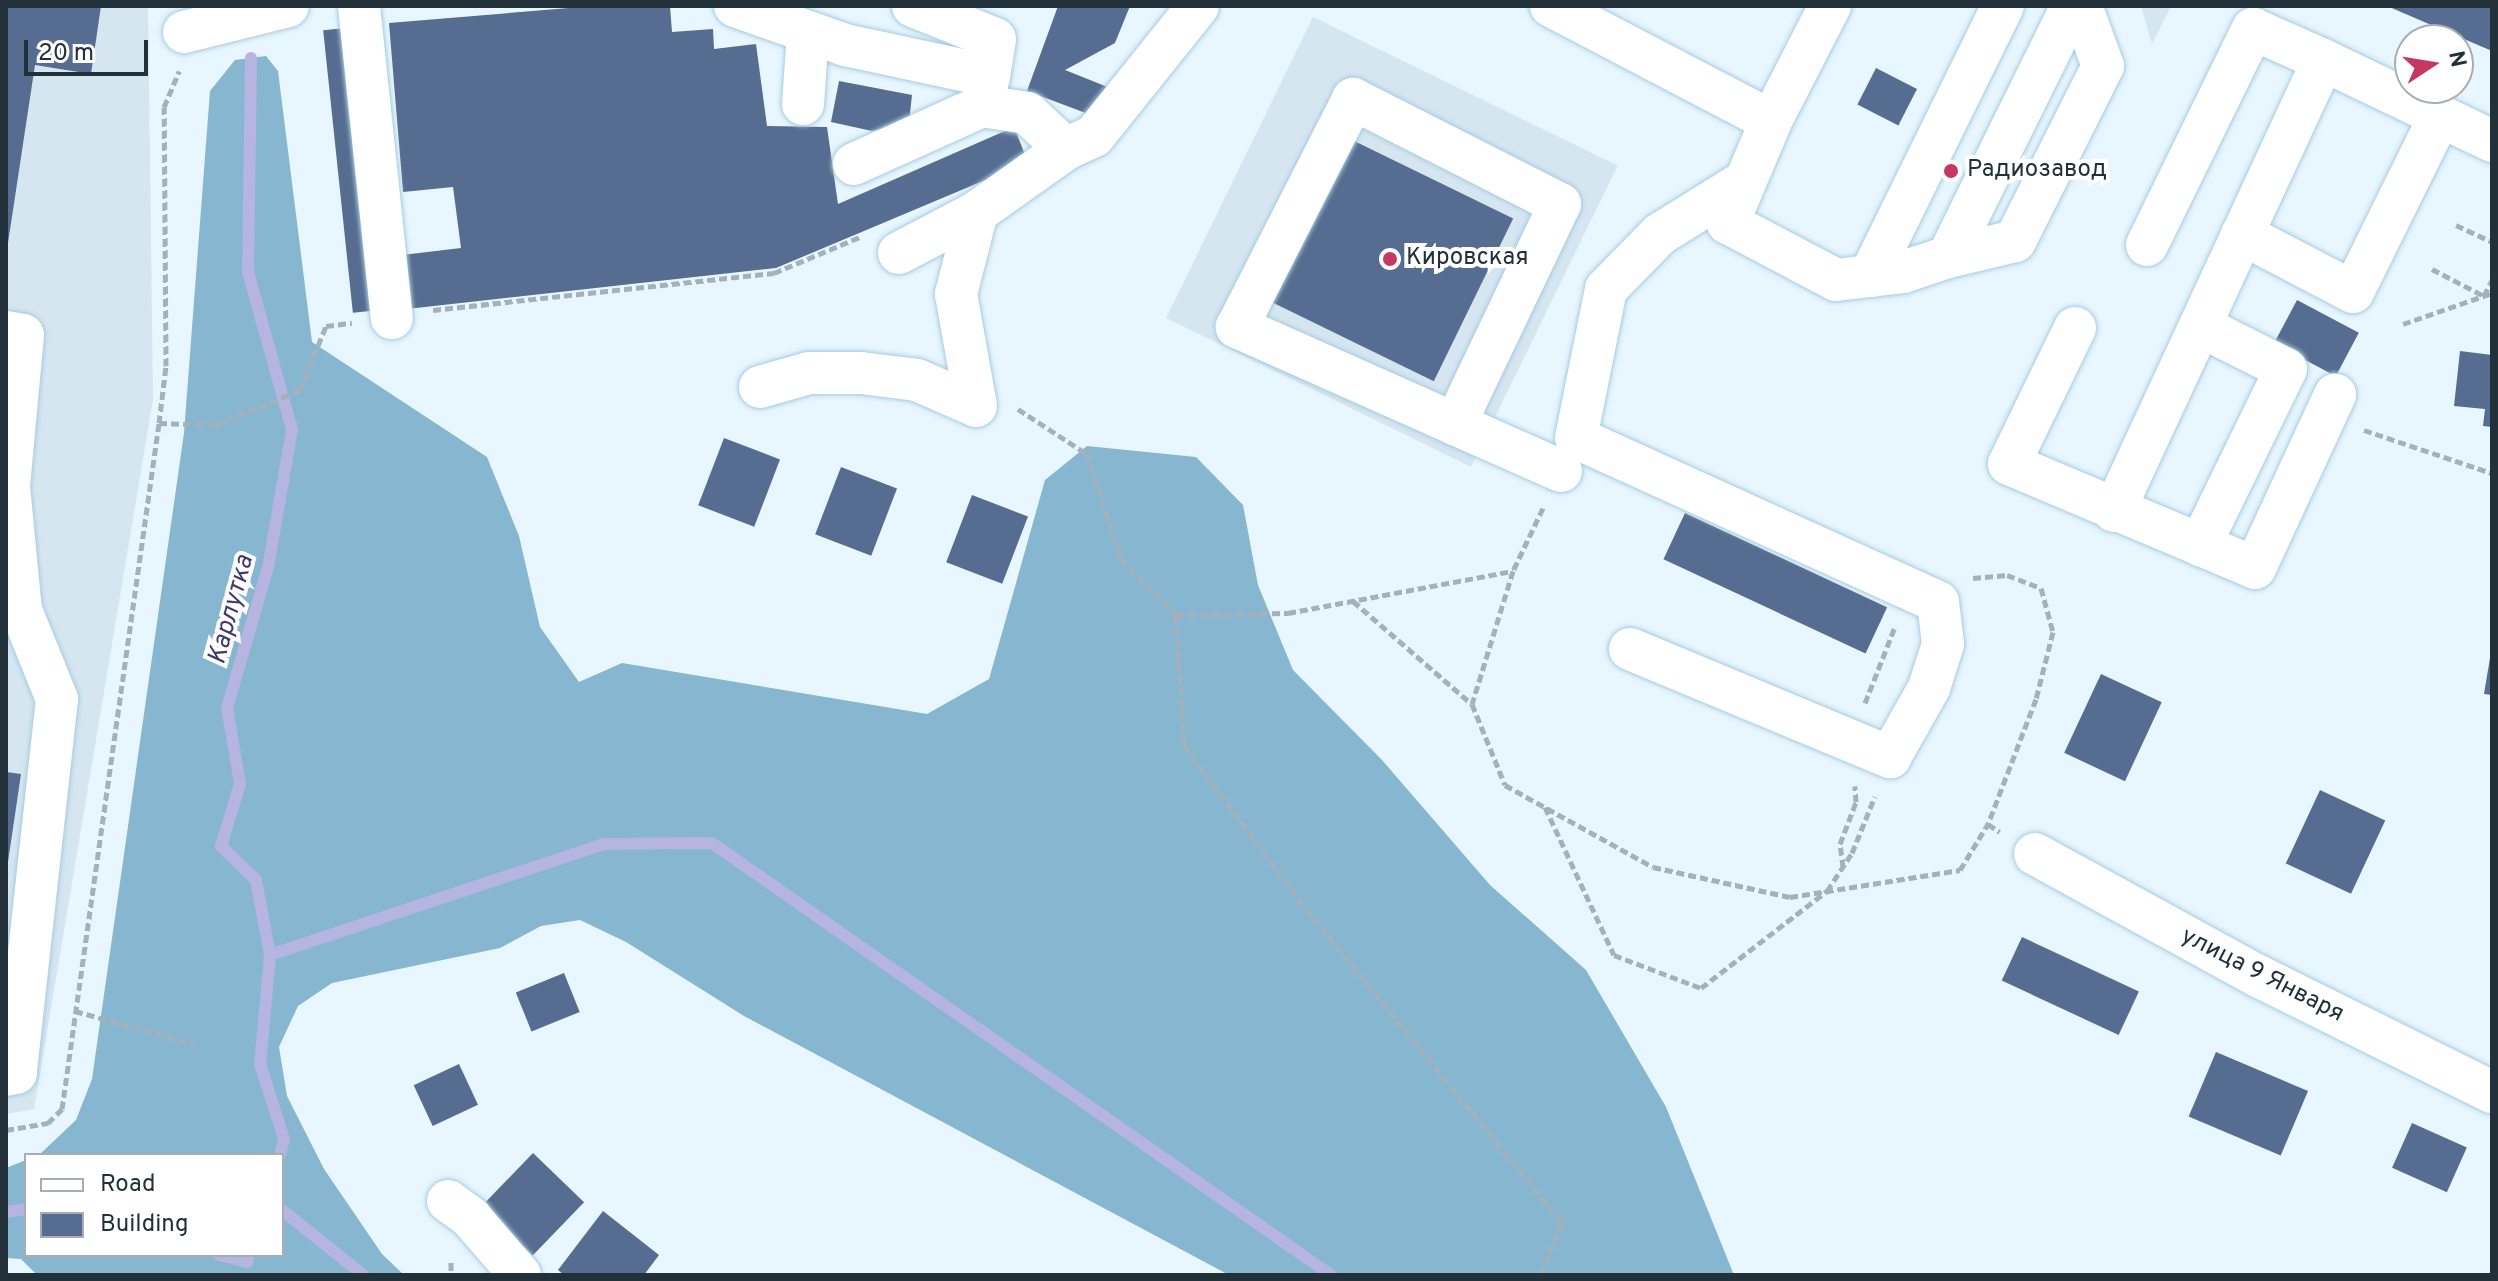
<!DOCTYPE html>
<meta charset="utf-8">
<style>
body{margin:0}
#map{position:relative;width:2498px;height:1281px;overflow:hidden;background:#e7f6ff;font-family:Overpass,sans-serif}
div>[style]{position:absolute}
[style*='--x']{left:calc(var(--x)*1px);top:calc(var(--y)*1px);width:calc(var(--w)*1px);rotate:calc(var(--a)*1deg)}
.built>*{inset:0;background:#d6e6f1;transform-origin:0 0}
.forest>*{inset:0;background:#87b6d0}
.stream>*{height:12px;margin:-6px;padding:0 6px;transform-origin:6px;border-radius:6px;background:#b6b4e0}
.building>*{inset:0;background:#566c90;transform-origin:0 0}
.path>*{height:5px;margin-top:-2.5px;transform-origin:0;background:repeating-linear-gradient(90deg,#a2b1ba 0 8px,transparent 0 12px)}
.roads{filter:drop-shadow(0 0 2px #a7cce0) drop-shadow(0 0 2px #a7cce0)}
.minor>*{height:42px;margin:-21px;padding:0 21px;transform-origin:21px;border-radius:21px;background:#fff}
.dots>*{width:22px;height:22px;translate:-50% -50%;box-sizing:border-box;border:4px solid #fff;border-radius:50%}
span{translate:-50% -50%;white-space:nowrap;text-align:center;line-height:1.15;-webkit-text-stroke:8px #fff;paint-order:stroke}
.poi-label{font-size:24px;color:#223139}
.left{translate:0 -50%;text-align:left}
.street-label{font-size:24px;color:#223139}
.water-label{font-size:26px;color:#3f3970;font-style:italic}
.frame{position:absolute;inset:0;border:8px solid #223139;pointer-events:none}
.legend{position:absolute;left:24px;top:1153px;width:260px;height:104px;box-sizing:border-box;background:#fff;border:2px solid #a7adb0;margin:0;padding:10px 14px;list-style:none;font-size:24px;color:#223139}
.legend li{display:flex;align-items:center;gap:16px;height:40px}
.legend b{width:40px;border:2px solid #a7adb0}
.north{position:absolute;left:2394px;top:24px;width:80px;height:80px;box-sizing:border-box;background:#fff;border:2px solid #a7adb0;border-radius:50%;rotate:78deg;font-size:22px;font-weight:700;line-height:32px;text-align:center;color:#223139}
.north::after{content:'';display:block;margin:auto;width:28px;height:36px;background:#c63761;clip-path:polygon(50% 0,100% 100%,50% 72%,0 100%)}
.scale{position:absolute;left:24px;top:40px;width:124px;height:36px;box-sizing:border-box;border:4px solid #223139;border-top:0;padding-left:10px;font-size:24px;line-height:28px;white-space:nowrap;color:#223139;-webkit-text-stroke:6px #fff;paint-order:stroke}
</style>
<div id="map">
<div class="built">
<div style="clip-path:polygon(6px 6px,148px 6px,153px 400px,34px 1109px,6px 1114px)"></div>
<div style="clip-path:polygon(2141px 6px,2171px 6px,2152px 44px)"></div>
<div style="left:1313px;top:17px;width:339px;height:335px;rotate:26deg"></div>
</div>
<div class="forest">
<div style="clip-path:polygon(266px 56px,278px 71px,312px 342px,487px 457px,519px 536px,540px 627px,579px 682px,622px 663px,927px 714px,989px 679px,1045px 480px,1087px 446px,1196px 457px,1243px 505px,1258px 585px,1293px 670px,1382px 760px,1490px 885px,1586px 970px,1666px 1107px,1734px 1275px,1229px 1275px,744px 1016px,626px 942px,580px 920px,541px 926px,500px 948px,332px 983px,298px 1006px,279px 1047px,287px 1096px,324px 1169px,382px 1254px,404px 1275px,37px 1275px,21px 1259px,6px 1258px,6px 1168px,26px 1160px,26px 1255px,282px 1255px,282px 1155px,39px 1155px,76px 1120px,92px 1079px,184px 433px,210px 91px,235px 60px)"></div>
</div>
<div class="stream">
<div style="--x:251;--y:58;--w:214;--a:90.8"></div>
<div style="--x:248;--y:272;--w:164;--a:74.4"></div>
<div style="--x:292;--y:430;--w:139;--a:99.9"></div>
<div style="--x:268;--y:567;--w:147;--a:106.2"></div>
<div style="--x:227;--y:708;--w:77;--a:80.3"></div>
<div style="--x:240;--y:784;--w:65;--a:107"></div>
<div style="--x:221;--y:846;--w:49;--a:44.2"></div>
<div style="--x:256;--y:880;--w:76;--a:79.4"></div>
<div style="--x:270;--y:955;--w:109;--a:95.2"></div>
<div style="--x:260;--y:1064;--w:79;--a:72.3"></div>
<div style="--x:284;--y:1139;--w:16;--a:104"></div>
<div style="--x:270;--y:955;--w:351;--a:-18.4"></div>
<div style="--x:603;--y:844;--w:109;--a:-0.5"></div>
<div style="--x:712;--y:843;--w:755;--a:34.91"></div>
<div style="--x:282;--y:1210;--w:104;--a:38.7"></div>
<div style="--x:6;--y:1212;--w:20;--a:-9"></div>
<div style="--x:219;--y:1255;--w:29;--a:14"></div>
<div style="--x:247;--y:1262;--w:7;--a:-74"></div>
</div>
<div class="building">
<div style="clip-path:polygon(6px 6px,101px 6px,91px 74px,35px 65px,8px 243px)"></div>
<div style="clip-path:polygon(593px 6px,670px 6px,672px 32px,713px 29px,714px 49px,756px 44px,767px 126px,827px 127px,838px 204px,1014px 127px,1028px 162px,776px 268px,407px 309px,402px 255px,461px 248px,453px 187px,403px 192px,389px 23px)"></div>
<div style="clip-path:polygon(1058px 6px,1130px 6px,1115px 43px,1065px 70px,1110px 88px,1099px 118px,1027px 91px)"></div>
<div style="clip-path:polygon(2387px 6px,2492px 6px,2492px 51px)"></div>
<div style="left:355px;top:27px;width:284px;height:32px;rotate:84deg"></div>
<div style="left:1876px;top:68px;width:46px;height:41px;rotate:27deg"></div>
<div style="clip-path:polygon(839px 81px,912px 95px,909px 123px,872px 131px,831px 122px)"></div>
<div style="left:1346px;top:137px;width:186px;height:181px;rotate:26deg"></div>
<div style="left:2297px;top:300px;width:70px;height:49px;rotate:28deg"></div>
<div style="clip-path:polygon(2460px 351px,2492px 355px,2492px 427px,2483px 426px,2485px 409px,2454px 406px)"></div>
<div style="left:724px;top:438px;width:60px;height:72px;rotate:21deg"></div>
<div style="left:841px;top:467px;width:60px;height:72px;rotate:21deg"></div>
<div style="left:972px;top:495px;width:60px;height:72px;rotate:21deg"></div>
<div style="left:1685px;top:513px;width:223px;height:51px;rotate:25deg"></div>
<div style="clip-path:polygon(2492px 646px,2492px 695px,2484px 694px)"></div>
<div style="left:2101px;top:674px;width:67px;height:87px;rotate:25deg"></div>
<div style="clip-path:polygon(6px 772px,21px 774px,8px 862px,6px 862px)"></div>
<div style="left:2320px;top:790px;width:72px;height:81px;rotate:25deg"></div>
<div style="left:2022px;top:937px;width:129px;height:48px;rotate:25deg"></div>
<div style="left:564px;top:973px;width:42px;height:52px;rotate:68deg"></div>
<div style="left:2216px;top:1052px;width:100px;height:70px;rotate:23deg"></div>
<div style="left:459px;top:1064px;width:45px;height:50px;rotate:65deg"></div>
<div style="left:2412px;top:1123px;width:60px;height:49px;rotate:24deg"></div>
<div style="left:533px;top:1153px;width:71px;height:74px;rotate:44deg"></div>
<div style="clip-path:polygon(603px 1211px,659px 1255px,644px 1275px,564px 1275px,558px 1270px)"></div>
</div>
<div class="path">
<div style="--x:2456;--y:225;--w:40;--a:25"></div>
<div style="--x:2432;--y:269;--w:59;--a:27.4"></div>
<div style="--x:2484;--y:296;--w:18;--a:-63"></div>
<div style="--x:433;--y:310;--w:343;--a:-6.2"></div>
<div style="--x:774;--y:273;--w:95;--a:-22.8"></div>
<div style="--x:2403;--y:324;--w:94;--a:-19.2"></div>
<div style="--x:1018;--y:409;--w:82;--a:33.1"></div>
<div style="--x:1087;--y:454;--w:110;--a:72.1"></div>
<div style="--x:1121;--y:559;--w:78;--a:45.5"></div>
<div style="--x:1176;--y:615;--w:112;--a:-1"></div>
<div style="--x:1288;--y:613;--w:229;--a:-10.6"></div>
<div style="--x:159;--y:423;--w:56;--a:2"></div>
<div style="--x:215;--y:425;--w:92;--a:-22.4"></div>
<div style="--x:300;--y:390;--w:69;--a:-67.9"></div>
<div style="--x:326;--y:326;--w:26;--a:-7"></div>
<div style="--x:2364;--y:430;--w:135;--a:18.6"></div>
<div style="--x:1543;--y:508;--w:70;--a:115.5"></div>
<div style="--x:1513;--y:571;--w:139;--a:107.1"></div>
<div style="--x:1472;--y:704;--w:87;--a:67.8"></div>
<div style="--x:1505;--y:785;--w:169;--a:29"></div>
<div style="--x:1653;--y:867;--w:140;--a:12.4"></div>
<div style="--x:1790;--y:897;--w:172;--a:-9"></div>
<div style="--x:1960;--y:870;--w:54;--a:-58.7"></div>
<div style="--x:1973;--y:578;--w:34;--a:-5"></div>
<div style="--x:2007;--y:575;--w:36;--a:21"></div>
<div style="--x:2041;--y:588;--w:46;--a:74.7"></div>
<div style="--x:2053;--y:632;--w:69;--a:104.2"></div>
<div style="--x:2036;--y:699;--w:134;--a:111"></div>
<div style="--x:1988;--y:824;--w:14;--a:34"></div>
<div style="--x:1353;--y:601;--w:157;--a:40.9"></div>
<div style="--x:1176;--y:615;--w:130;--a:86.5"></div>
<div style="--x:1184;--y:745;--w:204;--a:53.4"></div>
<div style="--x:1306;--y:909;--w:405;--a:50.8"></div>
<div style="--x:1562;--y:1223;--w:56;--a:112"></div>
<div style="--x:1865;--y:703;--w:82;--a:-68.5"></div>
<div style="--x:1545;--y:807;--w:163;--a:65"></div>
<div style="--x:1614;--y:955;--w:93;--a:20.8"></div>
<div style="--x:1701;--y:988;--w:159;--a:-37.6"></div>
<div style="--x:1827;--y:891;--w:45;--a:-56.7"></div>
<div style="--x:1852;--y:853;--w:61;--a:-68"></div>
<div style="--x:1843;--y:867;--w:23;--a:-97"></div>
<div style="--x:1840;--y:844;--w:45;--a:-69.1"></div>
<div style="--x:1856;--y:802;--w:16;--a:-94"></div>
<div style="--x:75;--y:1011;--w:124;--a:15.4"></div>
<div style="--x:6;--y:1130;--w:43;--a:-9.5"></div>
<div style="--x:48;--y:1123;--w:20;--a:-45"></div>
<div style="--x:62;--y:1109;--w:693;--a:-81.95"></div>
<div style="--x:159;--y:423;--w:57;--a:-83"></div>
<div style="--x:166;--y:366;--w:259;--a:-90.4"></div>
<div style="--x:164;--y:107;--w:39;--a:-67"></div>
<div style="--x:451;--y:1262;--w:13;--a:90"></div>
</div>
<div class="roads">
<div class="minor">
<div style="--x:359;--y:6;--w:314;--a:84"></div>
<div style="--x:735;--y:6;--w:117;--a:19.5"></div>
<div style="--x:845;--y:45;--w:147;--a:12.1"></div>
<div style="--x:989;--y:76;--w:31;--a:103"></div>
<div style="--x:982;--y:106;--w:46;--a:8.8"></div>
<div style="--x:1027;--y:113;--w:53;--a:42.7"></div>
<div style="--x:1066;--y:149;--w:31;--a:-25"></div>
<div style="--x:1094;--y:136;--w:166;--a:-51.3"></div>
<div style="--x:913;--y:6;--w:88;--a:21.9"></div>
<div style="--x:995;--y:39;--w:37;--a:99"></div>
<div style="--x:1551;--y:6;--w:248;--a:27.6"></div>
<div style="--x:1830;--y:6;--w:129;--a:117.2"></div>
<div style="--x:1771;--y:121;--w:111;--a:112.9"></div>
<div style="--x:1728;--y:223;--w:122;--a:27.8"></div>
<div style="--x:1836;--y:280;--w:67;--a:-6.8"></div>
<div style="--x:1903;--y:272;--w:47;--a:-18.4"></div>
<div style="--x:1948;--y:257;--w:280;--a:-63.7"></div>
<div style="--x:184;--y:32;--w:107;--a:-14"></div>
<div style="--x:803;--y:104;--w:72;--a:-86"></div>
<div style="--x:854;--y:164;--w:141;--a:-24.4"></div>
<div style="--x:2242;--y:234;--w:125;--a:27.6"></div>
<div style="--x:2353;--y:292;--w:196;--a:-63.7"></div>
<div style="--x:2147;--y:245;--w:241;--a:-63.9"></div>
<div style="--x:2253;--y:29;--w:77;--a:23.9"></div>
<div style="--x:899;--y:253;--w:88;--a:-27.7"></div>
<div style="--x:977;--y:212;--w:109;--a:-35.3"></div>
<div style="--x:1948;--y:257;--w:69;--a:-13.4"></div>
<div style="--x:2015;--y:241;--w:196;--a:-63.3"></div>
<div style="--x:2103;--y:66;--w:64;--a:-110.1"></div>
<div style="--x:1870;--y:276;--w:301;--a:-63.8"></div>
<div style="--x:2200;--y:326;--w:96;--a:26.6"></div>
<div style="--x:2286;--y:369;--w:196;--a:116"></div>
<div style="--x:2075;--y:328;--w:151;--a:115.9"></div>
<div style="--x:2009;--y:464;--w:267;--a:22.9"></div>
<div style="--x:2255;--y:568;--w:191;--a:-65.2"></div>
<div style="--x:6;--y:332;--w:17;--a:10"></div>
<div style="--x:23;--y:335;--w:152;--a:95.3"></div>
<div style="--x:9;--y:486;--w:125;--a:84.5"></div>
<div style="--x:760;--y:387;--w:51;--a:-15.9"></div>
<div style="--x:809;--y:373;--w:52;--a:0"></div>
<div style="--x:861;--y:373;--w:56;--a:7.1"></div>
<div style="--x:917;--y:380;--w:64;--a:23.8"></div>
<div style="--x:976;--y:406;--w:114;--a:-100.1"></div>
<div style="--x:956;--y:294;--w:85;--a:-75.6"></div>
<div style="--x:1455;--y:424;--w:239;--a:-156"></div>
<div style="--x:1237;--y:327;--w:256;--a:-63"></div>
<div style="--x:1353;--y:99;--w:232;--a:26.9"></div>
<div style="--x:1560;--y:204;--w:244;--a:115.5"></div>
<div style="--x:1455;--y:424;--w:116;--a:23.9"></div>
<div style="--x:2114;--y:511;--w:497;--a:-65.1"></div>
<div style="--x:2323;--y:60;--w:187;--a:25.6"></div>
<div style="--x:6;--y:603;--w:17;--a:25"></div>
<div style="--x:21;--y:610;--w:96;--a:68"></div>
<div style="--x:57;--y:699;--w:376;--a:96.3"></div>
<div style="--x:16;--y:1073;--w:10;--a:169"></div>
<div style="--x:1630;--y:649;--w:282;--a:22.6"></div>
<div style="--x:1890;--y:757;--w:79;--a:-60.5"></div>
<div style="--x:1929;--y:688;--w:46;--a:-72.3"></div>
<div style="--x:1943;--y:644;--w:42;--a:-96.8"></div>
<div style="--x:1938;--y:602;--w:397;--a:-155.6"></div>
<div style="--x:1576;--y:438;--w:152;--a:-78.6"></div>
<div style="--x:1606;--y:289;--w:77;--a:-45.5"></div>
<div style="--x:1660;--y:234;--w:97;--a:-31.9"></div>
<div style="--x:2035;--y:854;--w:254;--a:28.7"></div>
<div style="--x:2258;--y:976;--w:261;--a:26.4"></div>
<div style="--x:448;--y:1201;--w:29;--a:36"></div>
<div style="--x:471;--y:1218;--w:75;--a:49.3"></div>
</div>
</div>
<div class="dots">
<div style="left:1951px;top:171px;background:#c63761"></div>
<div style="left:1390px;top:259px;background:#c63761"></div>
</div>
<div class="poi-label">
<span class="left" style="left:1967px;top:171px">Радиозавод</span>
<span class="left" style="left:1406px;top:259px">Кировская</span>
</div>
<div class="street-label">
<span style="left:2262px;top:976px;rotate:27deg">улица 9 Января</span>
</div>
<div class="water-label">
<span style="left:232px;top:610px;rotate:-75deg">Карлутка</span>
</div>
<div class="frame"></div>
<ul class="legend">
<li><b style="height:10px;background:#fff"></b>Road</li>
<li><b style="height:22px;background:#566c90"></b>Building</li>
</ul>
<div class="north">N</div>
<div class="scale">20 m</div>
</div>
